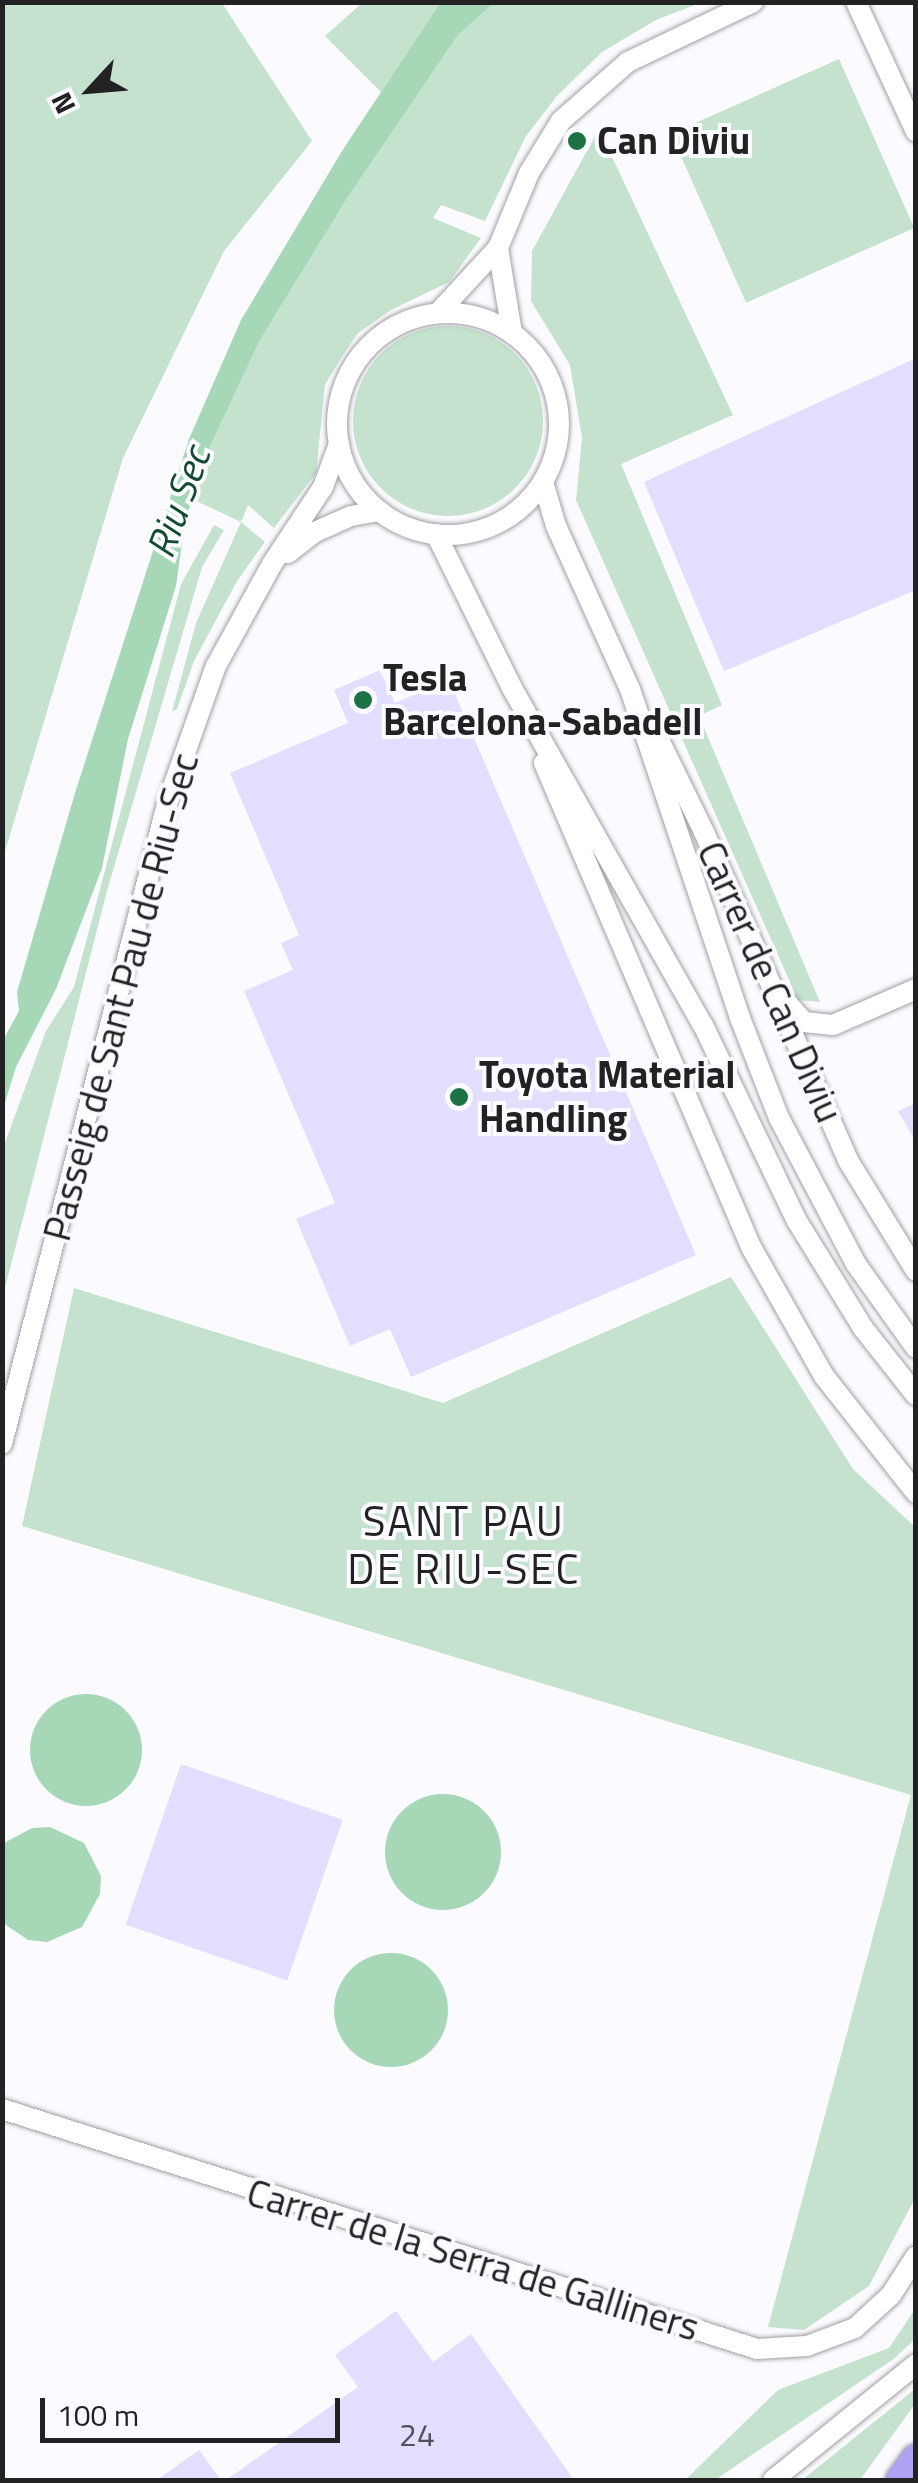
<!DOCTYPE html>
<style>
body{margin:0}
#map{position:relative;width:918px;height:2483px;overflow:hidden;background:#fbfbff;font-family:"Titillium Web",sans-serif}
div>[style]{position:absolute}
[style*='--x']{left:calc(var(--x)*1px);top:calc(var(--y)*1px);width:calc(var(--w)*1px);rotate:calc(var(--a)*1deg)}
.green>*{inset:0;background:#c4e2cd;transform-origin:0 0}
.round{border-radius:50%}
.water>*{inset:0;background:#a6d8b7}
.building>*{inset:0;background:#e2defd;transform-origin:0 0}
.roads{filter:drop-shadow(0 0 2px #a09fa6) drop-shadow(0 0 2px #a09fa6)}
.minor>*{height:20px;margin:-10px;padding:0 10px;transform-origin:10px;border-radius:10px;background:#fff}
.minor>.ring{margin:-10px;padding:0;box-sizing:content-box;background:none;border:20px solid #fff;border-radius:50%}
.highway>*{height:30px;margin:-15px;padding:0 15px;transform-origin:15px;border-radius:15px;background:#afa2f5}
.dots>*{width:28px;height:28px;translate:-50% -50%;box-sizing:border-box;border:5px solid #fbfbff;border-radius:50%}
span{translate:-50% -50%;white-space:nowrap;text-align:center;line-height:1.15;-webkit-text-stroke:8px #fbfbff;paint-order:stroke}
.number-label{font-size:32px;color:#52505a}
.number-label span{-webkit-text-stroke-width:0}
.poi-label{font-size:38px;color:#222124;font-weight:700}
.left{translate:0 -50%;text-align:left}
.street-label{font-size:38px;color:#222124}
.water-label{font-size:40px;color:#124b2d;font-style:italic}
.quarter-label{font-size:42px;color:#222124;letter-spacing:2.5px}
.frame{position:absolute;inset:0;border:5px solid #222124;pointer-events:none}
.north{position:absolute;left:40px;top:40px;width:100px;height:100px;-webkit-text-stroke:8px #fbfbff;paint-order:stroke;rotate:244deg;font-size:28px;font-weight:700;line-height:40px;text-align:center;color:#222124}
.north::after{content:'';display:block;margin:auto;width:35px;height:45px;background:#222124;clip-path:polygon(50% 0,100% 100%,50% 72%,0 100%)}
.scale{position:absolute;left:40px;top:2398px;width:300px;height:45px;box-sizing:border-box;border:5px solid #222124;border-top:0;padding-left:12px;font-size:30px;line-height:35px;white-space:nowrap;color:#222124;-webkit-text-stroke:8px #fbfbff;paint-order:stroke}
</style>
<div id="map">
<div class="green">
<div style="clip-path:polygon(3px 2px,222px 3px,312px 141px,224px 251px,123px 458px,3px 858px)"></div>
<div style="clip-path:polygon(362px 3px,440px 3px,381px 92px,325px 36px)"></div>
<div style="clip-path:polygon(494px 3px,700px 3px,656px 20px,602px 52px,557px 96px,526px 136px,485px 221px,441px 205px,433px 218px,481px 238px,449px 282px,391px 310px,358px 333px,341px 358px,325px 385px,316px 473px,274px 528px,248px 505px,241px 522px,265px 542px,237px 581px,194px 661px,177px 709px,172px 712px,196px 623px,241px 522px,192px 499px,208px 451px,260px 340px,348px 197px,458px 35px)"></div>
<div style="left:839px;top:59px;width:185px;height:184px;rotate:66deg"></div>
<div style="clip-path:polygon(599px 129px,733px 415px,621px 464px,722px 705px,699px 716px,820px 1002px,798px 1000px,576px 500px,582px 438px,570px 365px,531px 301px,532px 251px)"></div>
<div class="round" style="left:353px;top:326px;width:190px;height:190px"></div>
<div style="clip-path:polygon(214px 525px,224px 530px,202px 567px,107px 891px,3px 1296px,3px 1148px,46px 1031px,74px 987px,181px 584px)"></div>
<div style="clip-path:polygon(731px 1277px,853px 1469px,915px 1527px,915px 2198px,869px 2286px,804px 2330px,768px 2327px,911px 1795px,22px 1526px,74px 1288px,443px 1403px)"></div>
<div style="clip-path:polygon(915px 2309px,915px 2339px,895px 2358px,715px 2480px,685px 2480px,778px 2390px,889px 2348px)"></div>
<div style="clip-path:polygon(915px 2389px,915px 2404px,860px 2480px,802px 2480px)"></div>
</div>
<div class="water">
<div style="clip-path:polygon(440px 3px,494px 3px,458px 35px,348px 197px,260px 340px,208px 451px,185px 521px,176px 586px,128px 739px,102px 868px,56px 989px,16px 1067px,3px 1109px,3px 1040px,19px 1011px,17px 992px,75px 793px,189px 439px,241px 320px,342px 151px)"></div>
<div class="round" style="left:30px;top:1694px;width:112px;height:112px"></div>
<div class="round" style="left:385px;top:1794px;width:116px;height:116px"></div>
<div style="clip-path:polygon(50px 1827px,84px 1843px,101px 1876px,100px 1894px,82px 1927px,47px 1942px,28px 1940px,3px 1923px,2px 1844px,32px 1828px)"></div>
<div class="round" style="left:334px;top:1953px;width:114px;height:114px"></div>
</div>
<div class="building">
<div style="clip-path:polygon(916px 358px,916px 590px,724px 671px,644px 482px)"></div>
<div style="clip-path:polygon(380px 670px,395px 703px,449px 680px,696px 1255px,411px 1377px,390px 1329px,350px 1346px,296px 1219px,335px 1203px,244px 991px,293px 970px,281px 943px,299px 935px,230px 773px,348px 723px,334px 690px)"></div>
<div style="clip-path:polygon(916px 1103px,916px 1142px,898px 1111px)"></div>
<div style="left:181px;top:1764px;width:171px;height:170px;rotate:19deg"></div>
<div style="clip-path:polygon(396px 2311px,433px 2362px,471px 2334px,574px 2480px,226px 2480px,358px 2387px,335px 2355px)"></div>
<div style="clip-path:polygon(199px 2450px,221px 2480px,157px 2480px)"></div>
</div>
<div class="roads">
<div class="minor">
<div style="--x:856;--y:2;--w:143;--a:65.2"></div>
<div style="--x:498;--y:248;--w:86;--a:80.6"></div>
<div class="ring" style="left:337px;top:313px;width:202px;height:202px"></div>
<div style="--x:438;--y:313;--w:88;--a:-47.3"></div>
<div style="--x:498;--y:248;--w:81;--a:-67.5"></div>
<div style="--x:529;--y:173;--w:61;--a:-58.4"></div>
<div style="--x:561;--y:121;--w:89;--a:-41.4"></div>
<div style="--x:628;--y:62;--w:139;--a:-25.6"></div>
<div style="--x:543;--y:482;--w:46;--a:73.5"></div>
<div style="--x:556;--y:526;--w:179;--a:65.6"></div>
<div style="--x:630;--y:689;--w:347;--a:71.5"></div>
<div style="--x:740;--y:1018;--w:107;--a:68.7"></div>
<div style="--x:779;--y:1118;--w:165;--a:62.2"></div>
<div style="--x:856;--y:1264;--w:103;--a:54.5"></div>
<div style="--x:436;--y:534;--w:172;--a:63.7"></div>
<div style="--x:512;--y:688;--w:387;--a:60.5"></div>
<div style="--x:703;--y:1025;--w:217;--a:64.4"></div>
<div style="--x:797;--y:1221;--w:126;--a:58.3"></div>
<div style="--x:863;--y:1328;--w:85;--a:51.7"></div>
<div style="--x:288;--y:553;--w:34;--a:-38"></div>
<div style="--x:315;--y:532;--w:39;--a:-24"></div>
<div style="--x:351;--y:516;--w:29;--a:-10"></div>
<div style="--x:660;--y:742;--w:100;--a:63.9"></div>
<div style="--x:704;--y:832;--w:360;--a:66.3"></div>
<div style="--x:849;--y:1162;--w:128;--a:58.4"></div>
<div style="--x:544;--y:763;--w:526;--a:66.84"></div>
<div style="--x:751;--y:1247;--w:148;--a:60.5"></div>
<div style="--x:824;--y:1376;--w:149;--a:51.8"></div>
<div style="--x:782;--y:997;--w:33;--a:49"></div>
<div style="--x:804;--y:1022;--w:29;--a:6"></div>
<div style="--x:833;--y:1025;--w:90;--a:-23.4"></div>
<div style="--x:2;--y:1444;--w:661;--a:-75.54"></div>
<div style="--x:167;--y:804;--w:146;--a:-70.5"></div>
<div style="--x:216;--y:666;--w:116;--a:-61.2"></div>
<div style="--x:272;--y:564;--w:92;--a:-56.5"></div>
<div style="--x:323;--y:487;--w:46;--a:-69.6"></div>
<div style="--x:2;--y:2109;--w:792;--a:17.63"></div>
<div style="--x:757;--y:2349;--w:50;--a:-3.4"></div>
<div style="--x:807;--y:2346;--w:51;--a:-20.6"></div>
<div style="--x:855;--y:2328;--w:49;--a:-42.5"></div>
<div style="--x:891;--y:2295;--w:46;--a:-57.3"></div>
<div style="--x:773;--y:2480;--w:184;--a:-39"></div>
</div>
<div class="highway">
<div style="--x:901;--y:2480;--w:26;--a:-54"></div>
</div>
</div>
<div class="dots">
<div style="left:577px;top:141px;background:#1b7245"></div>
<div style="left:363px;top:700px;background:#1b7245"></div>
<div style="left:459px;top:1097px;background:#1b7245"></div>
</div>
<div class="number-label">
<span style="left:417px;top:2434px">24</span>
</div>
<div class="poi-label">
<span class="left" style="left:597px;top:141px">Can Diviu</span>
<span class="left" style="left:383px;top:700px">Tesla<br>Barcelona-Sabadell</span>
<span class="left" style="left:479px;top:1097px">Toyota Material<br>Handling</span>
</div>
<div class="street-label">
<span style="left:770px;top:982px;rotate:66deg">Carrer de Can Diviu</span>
<span style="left:121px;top:997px;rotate:-75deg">Passeig de Sant Pau de Riu-Sec</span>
<span style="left:473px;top:2260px;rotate:17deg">Carrer de la Serra de Galliners</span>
</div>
<div class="water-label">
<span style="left:178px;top:502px;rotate:-70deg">Riu Sec</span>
</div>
<div class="quarter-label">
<span style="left:464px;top:1544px">SANT PAU<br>DE RIU-SEC</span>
</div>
<div class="frame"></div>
<div class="north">N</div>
<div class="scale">100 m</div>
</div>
